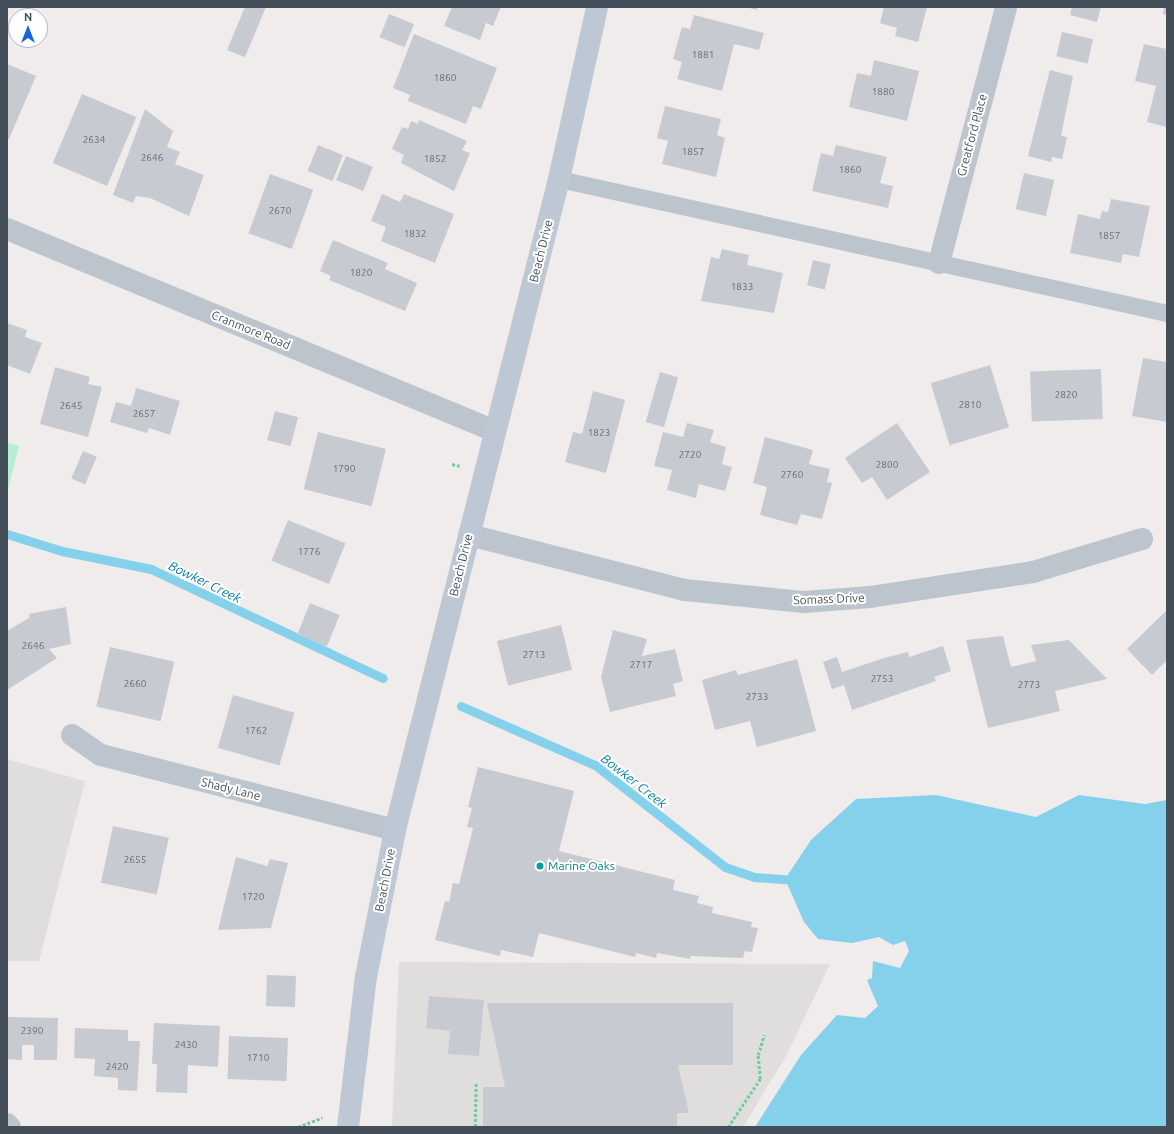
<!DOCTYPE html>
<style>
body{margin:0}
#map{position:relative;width:1174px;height:1134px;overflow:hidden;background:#efeceb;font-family:Ubuntu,sans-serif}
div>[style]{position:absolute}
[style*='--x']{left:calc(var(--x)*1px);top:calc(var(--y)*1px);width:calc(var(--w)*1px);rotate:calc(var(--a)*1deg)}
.education>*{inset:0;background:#e0dddd}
.green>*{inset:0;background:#b8eecf}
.water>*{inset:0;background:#85d1eb}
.stream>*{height:9px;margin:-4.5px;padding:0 4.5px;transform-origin:4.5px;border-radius:4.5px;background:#85d1eb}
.building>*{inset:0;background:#c8cad2;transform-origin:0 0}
.path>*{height:2.5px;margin-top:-1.25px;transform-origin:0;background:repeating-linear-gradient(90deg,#71cba3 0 3px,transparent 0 5px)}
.service>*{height:17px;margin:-8.5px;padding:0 8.5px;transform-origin:8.5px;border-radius:8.5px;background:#bcc5ce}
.minor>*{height:22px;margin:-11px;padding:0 11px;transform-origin:11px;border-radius:11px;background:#bcc5ce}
.secondary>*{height:22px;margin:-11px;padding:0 11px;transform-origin:11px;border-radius:11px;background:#bec8d5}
.dots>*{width:11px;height:11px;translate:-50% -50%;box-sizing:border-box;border:2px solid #fff;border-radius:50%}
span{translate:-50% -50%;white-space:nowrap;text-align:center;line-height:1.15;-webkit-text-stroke:4px #fff;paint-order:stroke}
.number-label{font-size:10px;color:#656d77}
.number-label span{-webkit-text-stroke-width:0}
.street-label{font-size:12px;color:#444e59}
.culture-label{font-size:12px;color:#0d838f}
.left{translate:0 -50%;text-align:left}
.water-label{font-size:13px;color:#0c7da4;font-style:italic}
.frame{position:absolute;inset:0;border:8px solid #444e59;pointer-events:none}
.north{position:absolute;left:8px;top:8px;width:40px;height:40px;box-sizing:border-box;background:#fff;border:1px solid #b4b8bd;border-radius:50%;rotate:0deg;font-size:11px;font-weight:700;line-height:16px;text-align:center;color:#444e59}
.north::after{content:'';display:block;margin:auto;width:14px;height:18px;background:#1964db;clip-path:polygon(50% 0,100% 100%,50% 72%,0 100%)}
</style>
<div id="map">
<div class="education">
<div style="clip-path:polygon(7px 759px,85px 781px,39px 961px,7px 961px)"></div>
<div style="clip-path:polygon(399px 962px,830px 964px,787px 1054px,743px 1127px,392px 1127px)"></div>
</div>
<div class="green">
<div style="clip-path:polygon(7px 442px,19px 446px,7px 493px)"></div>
</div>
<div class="water">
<div style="clip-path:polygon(936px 795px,1036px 817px,1079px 795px,1145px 804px,1167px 800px,1167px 1127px,755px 1127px,801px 1055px,837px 1015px,865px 1018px,878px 1006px,867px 980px,872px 978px,873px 961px,900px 968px,909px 951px,905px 941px,893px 945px,879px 937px,852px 943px,818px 939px,804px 922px,785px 879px,811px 840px,856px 799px)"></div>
</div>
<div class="stream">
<div style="--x:7;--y:534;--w:58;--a:17.2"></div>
<div style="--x:62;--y:551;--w:91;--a:11.4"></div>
<div style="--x:151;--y:569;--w:256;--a:25.2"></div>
<div style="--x:461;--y:706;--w:146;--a:23.8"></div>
<div style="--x:595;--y:765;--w:165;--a:38.1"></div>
<div style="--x:725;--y:867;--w:31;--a:19"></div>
<div style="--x:754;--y:877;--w:31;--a:4"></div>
</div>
<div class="building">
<div style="clip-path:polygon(245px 7px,266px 7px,245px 57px,227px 50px)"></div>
<div style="clip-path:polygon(452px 7px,501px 7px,493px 26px,486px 23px,480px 40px,444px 26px)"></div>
<div style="clip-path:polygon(746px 7px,757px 7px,757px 10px)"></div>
<div style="clip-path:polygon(884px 7px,927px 7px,918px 42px,895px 36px,897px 28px,880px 23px)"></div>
<div style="clip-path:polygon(1072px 7px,1101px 7px,1097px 22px,1070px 15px)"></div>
<div style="clip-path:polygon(1164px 7px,1167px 7px,1167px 15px,1163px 14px)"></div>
<div style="left:389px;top:14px;width:27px;height:25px;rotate:22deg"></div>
<div style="clip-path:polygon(694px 15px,764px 33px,759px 50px,734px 44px,722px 91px,677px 79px,682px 62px,673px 59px,682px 27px,690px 29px)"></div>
<div style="left:1062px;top:32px;width:32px;height:25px;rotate:13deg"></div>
<div style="clip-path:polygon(414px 34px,497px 68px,481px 109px,473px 106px,466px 124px,408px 101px,410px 95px,393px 88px)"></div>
<div style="clip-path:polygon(1144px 44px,1167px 49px,1167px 127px,1147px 122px,1156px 86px,1135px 81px)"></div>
<div style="clip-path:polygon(874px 60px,919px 71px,907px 121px,849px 107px,857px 73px,871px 76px)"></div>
<div style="clip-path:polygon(7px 64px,36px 76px,9px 139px,7px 138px)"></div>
<div style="clip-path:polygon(1050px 70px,1073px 76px,1061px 136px,1067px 137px,1062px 159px,1052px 157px,1051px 162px,1028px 156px)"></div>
<div style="left:82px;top:94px;width:59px;height:75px;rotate:23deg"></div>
<div style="clip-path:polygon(665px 106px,721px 119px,717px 135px,725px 138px,716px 177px,662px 164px,668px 141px,657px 138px)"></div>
<div style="clip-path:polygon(145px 109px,173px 131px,167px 147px,180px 152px,175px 164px,204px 175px,189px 216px,150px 198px,136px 196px,133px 203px,113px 195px)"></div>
<div style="clip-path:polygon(419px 120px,467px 141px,462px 150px,470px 153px,454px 191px,401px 163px,404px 155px,392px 149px,402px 127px,408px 129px,411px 121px,418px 124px)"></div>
<div style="left:318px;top:145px;width:27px;height:28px;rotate:22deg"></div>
<div style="clip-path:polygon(836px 145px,887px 157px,880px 183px,893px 186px,888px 208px,812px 191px,821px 153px,833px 156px)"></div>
<div style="left:346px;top:156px;width:29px;height:26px;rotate:22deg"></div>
<div style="left:1024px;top:173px;width:31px;height:37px;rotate:13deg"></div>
<div style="left:270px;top:174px;width:46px;height:63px;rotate:20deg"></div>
<div style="clip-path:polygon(382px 194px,400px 202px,404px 194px,454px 214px,435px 263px,381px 241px,386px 227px,371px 221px)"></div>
<div style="clip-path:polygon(1111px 199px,1150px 206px,1139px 257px,1123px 254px,1121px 263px,1070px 253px,1078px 214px,1100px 219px,1102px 211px,1108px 212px)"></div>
<div style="clip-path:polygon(333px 240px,388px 263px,385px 269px,417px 283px,405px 311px,329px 280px,331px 276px,320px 271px)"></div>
<div style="clip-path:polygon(722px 249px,749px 255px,747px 265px,783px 273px,774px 313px,701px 301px,711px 257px,719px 259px)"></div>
<div style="left:813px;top:260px;width:18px;height:26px;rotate:13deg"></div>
<div style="clip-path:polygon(7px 323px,27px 330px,25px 337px,42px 343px,30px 374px,7px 365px)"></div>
<div style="clip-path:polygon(1143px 358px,1167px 362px,1167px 422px,1132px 416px)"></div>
<div style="left:990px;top:365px;width:65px;height:62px;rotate:73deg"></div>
<div style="clip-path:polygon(55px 367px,90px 377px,88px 384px,102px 387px,88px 437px,40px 424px)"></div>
<div style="left:1101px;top:369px;width:50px;height:71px;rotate:88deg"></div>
<div style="left:660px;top:372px;width:19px;height:52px;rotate:16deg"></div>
<div style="clip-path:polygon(136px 388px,180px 401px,170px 435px,149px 428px,147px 433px,110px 422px,116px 402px,131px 406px)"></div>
<div style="clip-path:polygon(593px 391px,625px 400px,606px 473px,565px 462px,573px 432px,582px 434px)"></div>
<div style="left:275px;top:411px;width:24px;height:30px;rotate:15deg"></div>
<div style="clip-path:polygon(687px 423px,714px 430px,710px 442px,726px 447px,722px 464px,732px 467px,725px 491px,699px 484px,696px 498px,667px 490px,672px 470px,654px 466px,663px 432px,683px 437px)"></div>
<div style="clip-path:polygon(897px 423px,930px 472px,887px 500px,872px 477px,862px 483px,845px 458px)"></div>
<div style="left:318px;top:432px;width:70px;height:59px;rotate:14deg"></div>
<div style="clip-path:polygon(765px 437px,813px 450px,809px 464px,830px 469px,827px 482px,832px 483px,822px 519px,801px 514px,797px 525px,760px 515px,767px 487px,753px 483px)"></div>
<div style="left:83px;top:451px;width:15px;height:30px;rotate:23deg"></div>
<div style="left:288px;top:520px;width:62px;height:44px;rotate:22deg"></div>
<div style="left:310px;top:603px;width:32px;height:34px;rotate:22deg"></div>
<div style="clip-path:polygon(66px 607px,71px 644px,49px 649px,57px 658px,7px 690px,7px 631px,29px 618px,29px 614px)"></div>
<div style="clip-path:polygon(1167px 610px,1167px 660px,1152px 675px,1127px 649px)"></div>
<div style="left:561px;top:625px;width:46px;height:66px;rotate:76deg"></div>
<div style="clip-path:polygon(613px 630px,647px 639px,642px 656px,675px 649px,683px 681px,673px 684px,676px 696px,610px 712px,601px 677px)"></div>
<div style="clip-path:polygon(1003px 636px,1011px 667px,1036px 661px,1031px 645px,1069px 640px,1107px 679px,1055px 691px,1060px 711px,988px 728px,966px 640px)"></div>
<div style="clip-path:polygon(943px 646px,951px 671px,934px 677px,936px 681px,852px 710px,844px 685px,832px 689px,823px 662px,837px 657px,842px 672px,884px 658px,908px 652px,909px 657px)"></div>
<div style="left:110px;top:647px;width:66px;height:61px;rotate:13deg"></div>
<div style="clip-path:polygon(797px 659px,816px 731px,757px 747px,750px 721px,715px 730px,702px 680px,736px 670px,738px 675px)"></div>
<div style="left:233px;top:695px;width:64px;height:55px;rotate:16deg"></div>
<div style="clip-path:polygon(478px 767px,574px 791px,559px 851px,675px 880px,673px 890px,699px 896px,697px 903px,713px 907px,712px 913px,752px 922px,751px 927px,758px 928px,752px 952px,745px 951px,743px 958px,691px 956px,690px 959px,657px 953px,656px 958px,636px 953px,635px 957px,539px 933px,533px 957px,501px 950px,500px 956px,435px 940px,445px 901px,449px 902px,453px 883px,459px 884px,473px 828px,467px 827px,472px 808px,468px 807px)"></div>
<div style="left:113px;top:826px;width:57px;height:58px;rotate:12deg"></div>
<div style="clip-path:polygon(236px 857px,267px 866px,270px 859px,288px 863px,271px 928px,218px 930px)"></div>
<div style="left:267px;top:975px;width:29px;height:31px;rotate:2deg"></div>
<div style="clip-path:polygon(429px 996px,484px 1000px,479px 1056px,448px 1054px,450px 1031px,426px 1028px)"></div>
<div style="clip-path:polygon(487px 1003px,733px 1003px,733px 1065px,678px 1065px,689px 1113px,677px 1113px,677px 1127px,483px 1127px,483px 1087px,505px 1087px)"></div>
<div style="clip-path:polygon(7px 1017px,58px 1018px,57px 1060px,34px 1060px,34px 1045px,22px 1045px,22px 1060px,7px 1059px)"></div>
<div style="clip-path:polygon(154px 1023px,220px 1026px,218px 1067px,188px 1065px,187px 1093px,156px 1092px,157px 1064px,152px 1064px)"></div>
<div style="clip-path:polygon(75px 1028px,128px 1030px,128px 1041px,140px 1041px,137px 1091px,118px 1090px,118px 1078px,94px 1076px,95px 1059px,74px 1058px)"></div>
<div style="left:229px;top:1036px;width:59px;height:43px;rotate:2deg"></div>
</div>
<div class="path">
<div style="--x:452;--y:464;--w:8;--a:14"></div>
<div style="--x:298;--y:1127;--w:26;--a:-21"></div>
<div style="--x:475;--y:1127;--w:45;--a:-88.7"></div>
<div style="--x:728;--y:1127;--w:58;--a:-56.3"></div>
<div style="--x:760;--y:1079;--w:24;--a:-95"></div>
<div style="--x:758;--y:1055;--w:21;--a:-73"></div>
</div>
<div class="service">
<div style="--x:559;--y:179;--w:623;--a:12.43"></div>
</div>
<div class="minor">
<div style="--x:7;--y:229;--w:528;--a:22.49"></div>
<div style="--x:939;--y:263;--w:265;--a:-75.3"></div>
<div style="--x:469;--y:535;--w:223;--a:14.3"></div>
<div style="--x:685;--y:590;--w:120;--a:5.8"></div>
<div style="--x:804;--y:602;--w:66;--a:-4.3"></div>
<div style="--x:870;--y:597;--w:165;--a:-8.7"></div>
<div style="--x:1033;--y:572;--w:114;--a:-16.8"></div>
<div style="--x:72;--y:735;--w:35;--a:35"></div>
<div style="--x:101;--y:755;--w:303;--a:14.3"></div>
<div style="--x:7;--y:1124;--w:4;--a:45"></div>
</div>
<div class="secondary">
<div style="--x:348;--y:1127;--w:151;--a:-83.2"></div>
<div style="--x:366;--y:977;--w:150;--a:-78.8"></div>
<div style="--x:395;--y:830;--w:671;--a:-75.86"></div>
<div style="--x:559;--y:179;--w:176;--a:-77.5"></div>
</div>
<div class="dots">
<div style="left:540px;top:866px;background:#0f9aa8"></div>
</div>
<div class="number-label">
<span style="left:703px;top:55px">1881</span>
<span style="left:445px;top:78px">1860</span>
<span style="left:883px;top:92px">1880</span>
<span style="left:94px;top:140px">2634</span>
<span style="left:693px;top:152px">1857</span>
<span style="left:152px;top:158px">2646</span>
<span style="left:435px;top:159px">1852</span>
<span style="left:850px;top:170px">1860</span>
<span style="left:280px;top:211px">2670</span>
<span style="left:415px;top:234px">1832</span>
<span style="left:1109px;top:236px">1857</span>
<span style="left:361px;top:273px">1820</span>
<span style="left:742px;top:287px">1833</span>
<span style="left:1066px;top:395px">2820</span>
<span style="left:970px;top:405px">2810</span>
<span style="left:71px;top:406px">2645</span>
<span style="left:144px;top:414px">2657</span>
<span style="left:599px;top:433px">1823</span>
<span style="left:690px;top:455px">2720</span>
<span style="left:887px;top:465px">2800</span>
<span style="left:344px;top:469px">1790</span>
<span style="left:792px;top:475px">2760</span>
<span style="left:309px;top:552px">1776</span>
<span style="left:33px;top:646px">2646</span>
<span style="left:534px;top:655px">2713</span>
<span style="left:641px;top:665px">2717</span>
<span style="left:882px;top:679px">2753</span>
<span style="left:135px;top:684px">2660</span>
<span style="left:1029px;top:685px">2773</span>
<span style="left:757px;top:697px">2733</span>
<span style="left:256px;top:731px">1762</span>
<span style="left:135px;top:860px">2655</span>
<span style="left:253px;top:897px">1720</span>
<span style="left:32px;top:1031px">2390</span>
<span style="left:186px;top:1045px">2430</span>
<span style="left:258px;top:1058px">1710</span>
<span style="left:117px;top:1067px">2420</span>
</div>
<div class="street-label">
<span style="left:972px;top:135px;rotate:-75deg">Greatford Place</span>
<span style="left:541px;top:251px;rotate:-76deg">Beach Drive</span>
<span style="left:251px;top:330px;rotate:22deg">Cranmore Road</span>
<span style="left:461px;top:565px;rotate:-76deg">Beach Drive</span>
<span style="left:829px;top:599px;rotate:-2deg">Somass Drive</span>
<span style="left:231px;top:789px;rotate:14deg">Shady Lane</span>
<span style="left:385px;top:880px;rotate:-79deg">Beach Drive</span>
</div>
<div class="culture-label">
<span class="left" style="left:548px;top:866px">Marine Oaks</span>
</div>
<div class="water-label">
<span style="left:205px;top:582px;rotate:26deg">Bowker Creek</span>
<span style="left:634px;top:781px;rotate:38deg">Bowker Creek</span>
</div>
<div class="frame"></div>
<div class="north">N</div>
</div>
